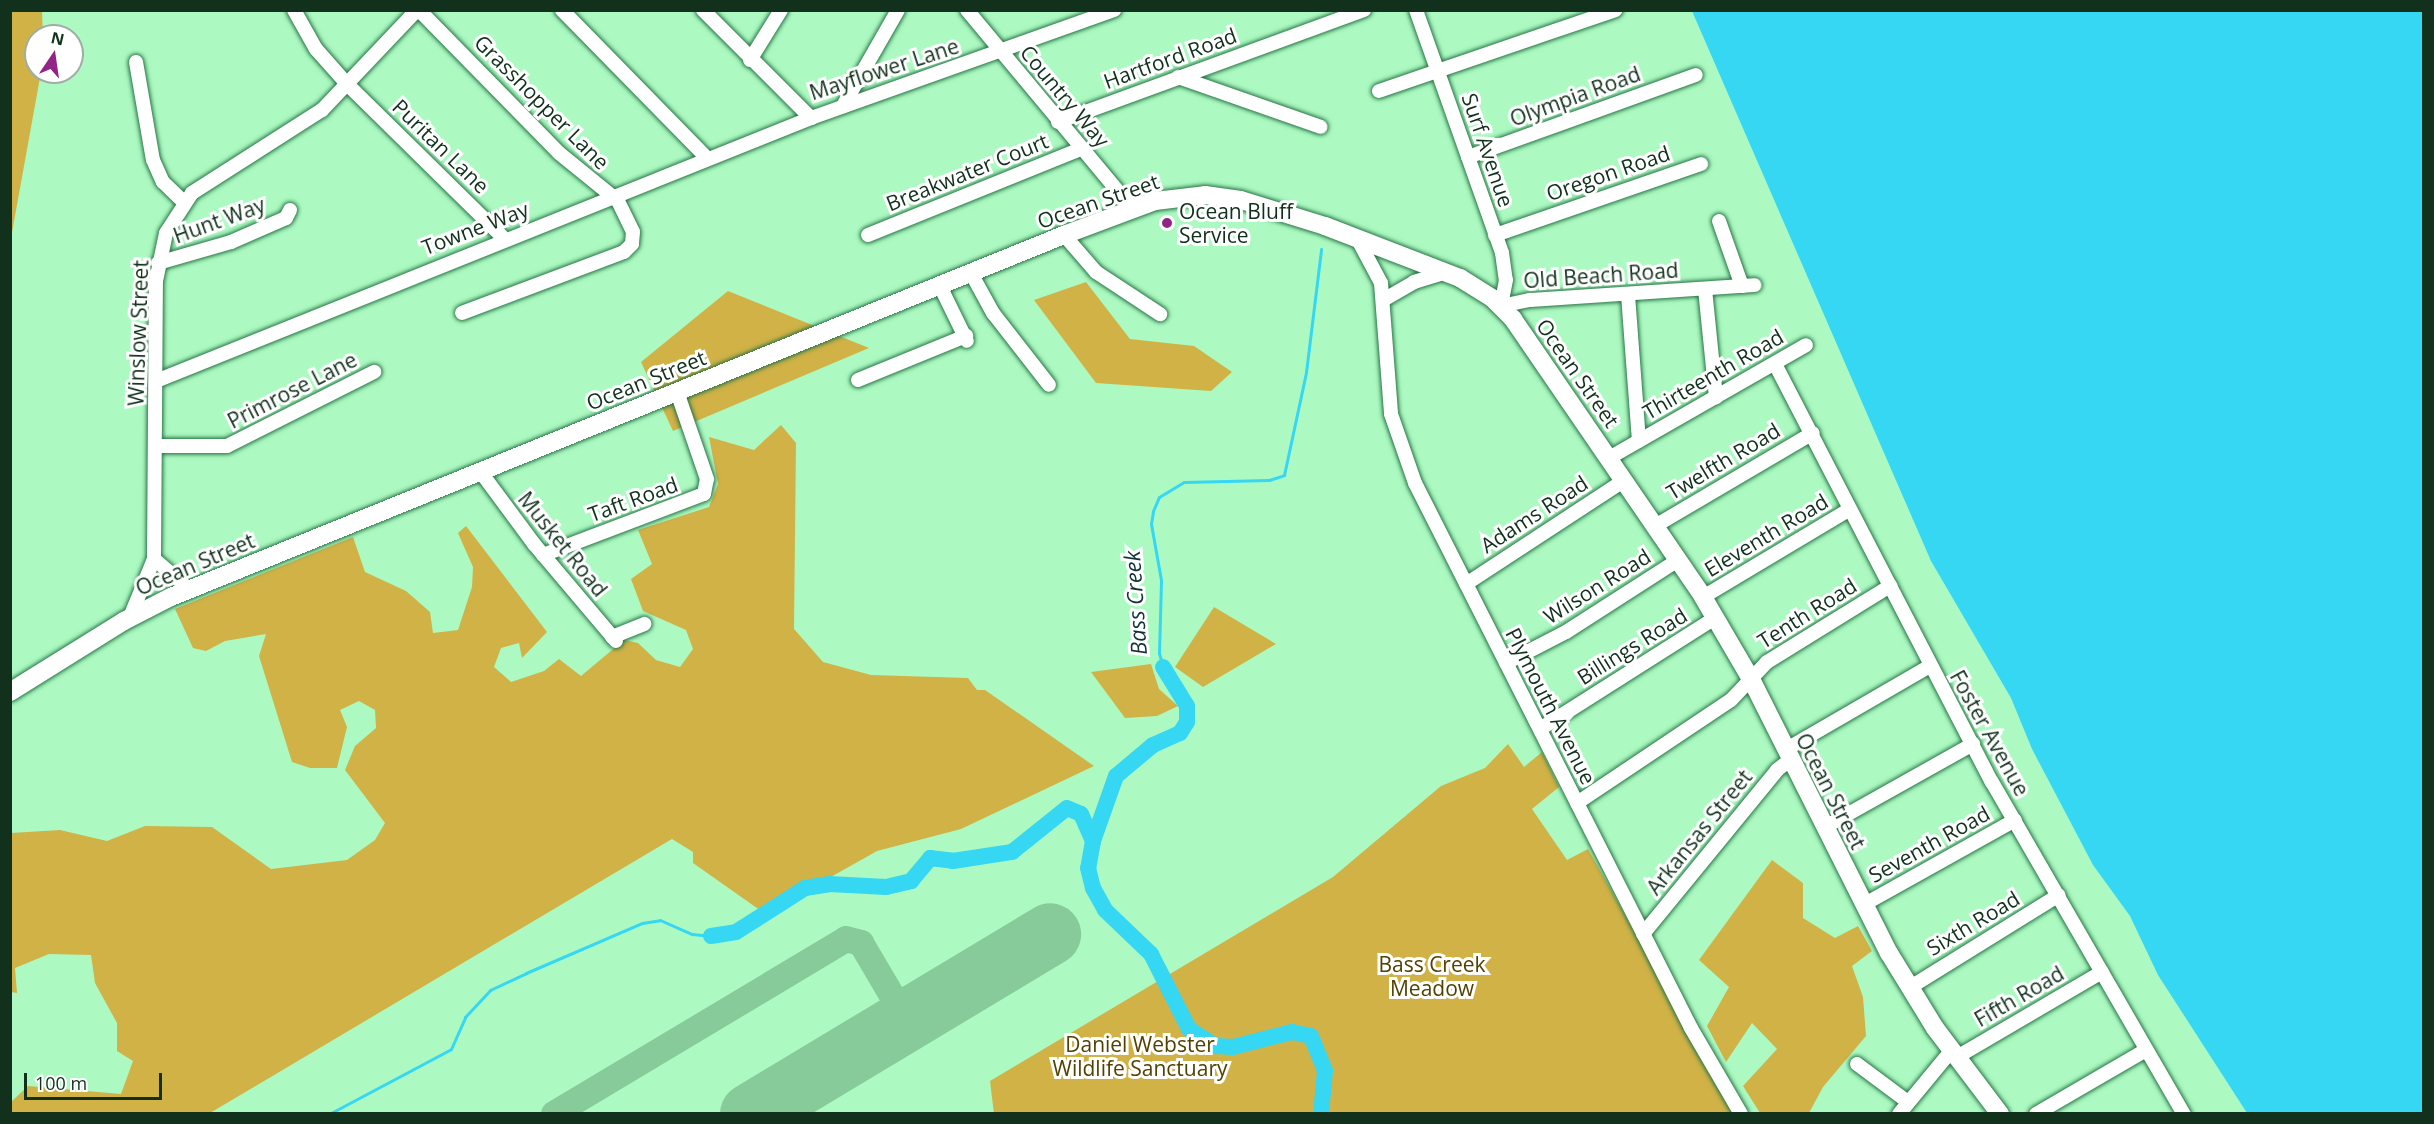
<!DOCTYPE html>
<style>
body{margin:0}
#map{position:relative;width:2434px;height:1124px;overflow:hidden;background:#acfac2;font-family:"Open Sans",sans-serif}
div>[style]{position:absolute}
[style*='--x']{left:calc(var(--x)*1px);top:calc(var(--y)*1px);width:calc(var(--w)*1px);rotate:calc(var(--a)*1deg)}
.green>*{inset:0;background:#d1b247}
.water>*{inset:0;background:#36d7f3}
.stream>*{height:3px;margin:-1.5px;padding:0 1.5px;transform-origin:1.5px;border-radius:1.5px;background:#36d7f3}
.river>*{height:16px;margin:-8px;padding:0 8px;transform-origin:8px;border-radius:8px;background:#36d7f3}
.taxiway>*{height:26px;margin:-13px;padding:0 13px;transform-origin:13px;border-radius:13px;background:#88cb9b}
.runway>*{height:62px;margin:-31px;padding:0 31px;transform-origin:31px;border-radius:31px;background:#88cb9b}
.roads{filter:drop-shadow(0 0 2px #277545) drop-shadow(0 0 2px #277545)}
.minor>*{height:14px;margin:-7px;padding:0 7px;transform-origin:7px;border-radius:7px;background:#fff}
.major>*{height:18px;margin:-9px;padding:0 9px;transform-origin:9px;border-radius:9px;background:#fff}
.dots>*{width:16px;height:16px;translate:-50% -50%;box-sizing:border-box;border:3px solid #fff;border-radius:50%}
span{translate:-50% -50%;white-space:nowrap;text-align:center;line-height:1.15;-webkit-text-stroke:6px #fff;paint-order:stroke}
.street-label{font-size:21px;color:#11311c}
.poi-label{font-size:21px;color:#11311c}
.left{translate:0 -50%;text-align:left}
.park-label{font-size:21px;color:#524202}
.water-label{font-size:22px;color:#123238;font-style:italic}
.frame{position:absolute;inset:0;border:12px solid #11311c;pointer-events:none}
.north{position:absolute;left:24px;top:24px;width:60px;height:60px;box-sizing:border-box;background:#fff;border:2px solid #a0ada4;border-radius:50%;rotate:13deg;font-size:16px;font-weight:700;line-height:24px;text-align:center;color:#11311c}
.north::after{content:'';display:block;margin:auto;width:21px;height:27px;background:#922486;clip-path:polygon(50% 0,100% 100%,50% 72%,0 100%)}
.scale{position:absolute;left:24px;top:1073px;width:138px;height:27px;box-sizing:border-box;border:3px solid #11311c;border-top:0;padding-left:8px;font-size:18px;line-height:21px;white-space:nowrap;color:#11311c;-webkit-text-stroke:4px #fff;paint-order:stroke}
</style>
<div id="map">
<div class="green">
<div style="clip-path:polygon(11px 10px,42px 11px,43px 36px,36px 36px,36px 72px,41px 72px,11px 238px)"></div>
<div style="clip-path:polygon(1086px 282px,1130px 339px,1194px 346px,1232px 372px,1211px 391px,1096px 383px,1034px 300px)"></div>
<div style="clip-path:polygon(728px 291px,869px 348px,673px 431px,641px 362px)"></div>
<div style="clip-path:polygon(781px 425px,796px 443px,794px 629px,823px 662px,871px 675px,968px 678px,977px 690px,985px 690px,1094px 766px,961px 829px,877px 851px,806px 891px,771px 918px,693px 863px,693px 852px,672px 839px,210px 1113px,11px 1113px,11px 1102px,28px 1086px,121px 1094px,133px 1061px,117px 1051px,117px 1023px,95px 983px,91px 955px,49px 954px,15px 968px,17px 993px,11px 992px,11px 833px,60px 830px,107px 841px,145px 826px,212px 827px,271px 869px,347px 860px,375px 840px,385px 823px,345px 770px,355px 746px,376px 728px,375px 710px,359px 701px,340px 710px,347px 727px,337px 768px,310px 768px,292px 762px,259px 656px,266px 634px,225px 641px,206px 651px,193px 648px,175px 609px,353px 537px,365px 572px,406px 591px,430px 612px,433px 633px,458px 630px,472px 587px,473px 567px,458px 533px,466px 526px,547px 632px,522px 658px,519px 643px,501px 648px,494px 667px,511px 682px,544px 671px,559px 659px,581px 676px,624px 640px,638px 643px,656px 660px,680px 667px,693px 649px,686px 630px,643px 611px,631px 579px,652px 564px,638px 530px,709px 507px,718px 484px,709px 437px,754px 450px)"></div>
<div style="clip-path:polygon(1214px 607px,1276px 644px,1203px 687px,1175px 667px)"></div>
<div style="clip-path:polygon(1151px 664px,1159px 689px,1178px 706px,1157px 716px,1125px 718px,1091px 672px)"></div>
<div style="clip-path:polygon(1508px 744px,1524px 767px,1542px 752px,1559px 787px,1532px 809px,1567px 860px,1588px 849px,1736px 1113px,994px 1114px,990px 1081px,1333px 877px,1441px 786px,1485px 768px)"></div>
<div style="clip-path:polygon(1772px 860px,1803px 883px,1803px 918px,1835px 938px,1858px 926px,1872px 951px,1852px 966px,1863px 997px,1866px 1036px,1823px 1087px,1809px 1113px,1760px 1113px,1743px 1086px,1777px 1049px,1752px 1023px,1726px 1062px,1707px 1026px,1729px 987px,1699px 960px)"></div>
</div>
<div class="water">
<div style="clip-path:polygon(1692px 11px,2423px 11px,2423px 1113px,2247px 1113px,2158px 975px,2130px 916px,2093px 865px,2032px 749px,2011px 698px,1931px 561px)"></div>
</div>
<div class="stream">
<div style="--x:1163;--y:667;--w:15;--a:-106"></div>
<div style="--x:1159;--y:653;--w:73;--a:-88.4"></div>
<div style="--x:1161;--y:580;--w:57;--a:-100.1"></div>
<div style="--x:1151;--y:524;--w:13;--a:-81"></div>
<div style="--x:1153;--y:511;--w:15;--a:-67"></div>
<div style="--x:1159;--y:497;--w:29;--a:-31"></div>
<div style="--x:1184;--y:482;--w:85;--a:-1.3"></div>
<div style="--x:1269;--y:480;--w:16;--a:-18"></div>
<div style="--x:1284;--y:475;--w:105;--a:-77.9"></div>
<div style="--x:1306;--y:372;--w:124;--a:-83"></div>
<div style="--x:329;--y:1114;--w:138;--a:-28"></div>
<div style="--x:451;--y:1049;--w:35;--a:-66"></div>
<div style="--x:465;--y:1017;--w:37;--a:-47"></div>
<div style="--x:490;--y:990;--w:40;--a:-25"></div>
<div style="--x:526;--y:973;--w:126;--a:-23.3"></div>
<div style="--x:642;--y:923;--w:18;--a:-9"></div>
<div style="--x:660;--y:920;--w:35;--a:24"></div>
<div style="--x:692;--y:934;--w:19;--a:6"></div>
</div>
<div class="river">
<div style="--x:1163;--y:667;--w:46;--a:58.4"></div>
<div style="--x:1187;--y:706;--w:16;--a:90"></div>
<div style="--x:1187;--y:722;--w:13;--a:122"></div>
<div style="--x:1180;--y:733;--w:30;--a:156"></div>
<div style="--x:1153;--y:745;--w:48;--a:140"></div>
<div style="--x:1116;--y:776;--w:69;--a:109.5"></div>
<div style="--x:1093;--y:841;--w:27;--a:100"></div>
<div style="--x:1088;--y:868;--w:21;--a:76"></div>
<div style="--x:1093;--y:888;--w:25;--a:61"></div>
<div style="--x:1105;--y:910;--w:64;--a:43.7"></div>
<div style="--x:1151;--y:954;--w:84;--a:63.1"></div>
<div style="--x:1189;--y:1029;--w:20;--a:33"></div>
<div style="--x:1206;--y:1040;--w:12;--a:31"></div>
<div style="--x:1216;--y:1046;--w:17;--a:3"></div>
<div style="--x:1233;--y:1047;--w:61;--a:-14.3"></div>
<div style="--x:1292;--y:1032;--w:19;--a:12"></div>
<div style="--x:1311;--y:1036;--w:37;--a:68"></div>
<div style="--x:1325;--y:1070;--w:44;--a:95.2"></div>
<div style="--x:711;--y:936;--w:25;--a:-9"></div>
<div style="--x:736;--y:932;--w:82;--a:-32.5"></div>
<div style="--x:805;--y:888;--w:24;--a:-9"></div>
<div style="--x:829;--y:884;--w:57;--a:3"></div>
<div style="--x:886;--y:887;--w:26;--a:-13"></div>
<div style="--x:911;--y:881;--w:30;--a:-50"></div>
<div style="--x:930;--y:858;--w:23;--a:7"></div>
<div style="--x:953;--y:861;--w:60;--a:-8.7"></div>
<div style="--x:1012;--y:852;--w:70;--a:-38.7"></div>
<div style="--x:1067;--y:808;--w:15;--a:23"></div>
<div style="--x:1081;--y:814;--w:30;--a:66"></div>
</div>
<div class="taxiway">
<div style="--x:554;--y:1114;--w:340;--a:-30.9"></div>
<div style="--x:846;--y:939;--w:16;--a:15"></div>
<div style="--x:861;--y:943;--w:71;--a:59.5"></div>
<div style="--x:897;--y:1004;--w:17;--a:90"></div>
<div style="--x:897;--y:1021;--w:11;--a:124"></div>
</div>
<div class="runway">
<div style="--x:751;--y:1114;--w:349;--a:-31"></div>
</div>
<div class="roads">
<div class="minor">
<div style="--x:294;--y:10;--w:45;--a:60.6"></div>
<div style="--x:316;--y:49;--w:47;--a:48.5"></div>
<div style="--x:347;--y:84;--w:221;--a:44.5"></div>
<div style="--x:419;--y:10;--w:200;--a:45.6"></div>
<div style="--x:559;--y:153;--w:76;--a:39.1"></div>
<div style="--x:618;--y:201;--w:34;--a:64"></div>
<div style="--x:633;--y:232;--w:12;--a:95"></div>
<div style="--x:632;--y:244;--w:11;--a:135"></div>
<div style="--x:624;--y:252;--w:173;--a:159.4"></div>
<div style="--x:562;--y:10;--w:207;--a:45.6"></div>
<div style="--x:703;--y:10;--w:153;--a:45"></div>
<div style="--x:811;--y:118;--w:322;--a:-19.6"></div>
<div style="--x:967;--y:10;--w:258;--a:50.2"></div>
<div style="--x:1416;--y:10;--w:258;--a:70.5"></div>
<div style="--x:1502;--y:253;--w:27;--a:82"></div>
<div style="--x:1506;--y:280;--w:26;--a:101"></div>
<div style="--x:1501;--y:306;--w:30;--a:-12"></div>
<div style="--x:1530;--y:300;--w:225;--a:-3.8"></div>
<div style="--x:750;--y:60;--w:59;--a:-58.2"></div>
<div style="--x:136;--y:62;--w:99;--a:80.2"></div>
<div style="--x:153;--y:160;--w:24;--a:66"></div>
<div style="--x:163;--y:182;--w:29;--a:44"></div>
<div style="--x:1178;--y:77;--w:151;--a:19.3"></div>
<div style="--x:1379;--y:91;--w:250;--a:-18.9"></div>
<div style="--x:843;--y:106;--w:111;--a:-60.2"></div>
<div style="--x:1058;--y:122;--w:326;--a:-20.1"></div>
<div style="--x:1468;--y:157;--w:242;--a:-19.8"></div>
<div style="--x:1719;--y:221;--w:69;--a:70.5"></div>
<div style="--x:868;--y:235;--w:230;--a:-22"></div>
<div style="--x:1064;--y:235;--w:49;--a:49.1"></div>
<div style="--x:1096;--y:272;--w:77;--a:33.3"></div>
<div style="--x:1495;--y:235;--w:218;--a:-19"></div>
<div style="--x:1357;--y:238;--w:51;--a:61.9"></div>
<div style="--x:1381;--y:283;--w:131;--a:85.6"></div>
<div style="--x:1391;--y:414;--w:73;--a:70.8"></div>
<div style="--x:1415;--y:483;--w:611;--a:63.14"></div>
<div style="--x:1691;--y:1028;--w:99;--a:59.8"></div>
<div style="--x:158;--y:263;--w:76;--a:-16"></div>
<div style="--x:231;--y:242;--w:60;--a:-23.6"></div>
<div style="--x:286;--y:218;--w:9;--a:-63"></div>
<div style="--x:971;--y:273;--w:46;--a:61.2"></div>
<div style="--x:993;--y:313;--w:91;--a:52.1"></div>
<div style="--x:940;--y:286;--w:61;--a:63.9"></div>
<div style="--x:1705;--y:289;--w:109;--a:84.2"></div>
<div style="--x:1628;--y:295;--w:146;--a:85.7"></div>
<div style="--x:1385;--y:299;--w:34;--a:-30"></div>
<div style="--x:1414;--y:282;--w:34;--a:-17"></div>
<div style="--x:1775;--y:364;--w:471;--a:62.6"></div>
<div style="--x:1992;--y:782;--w:384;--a:60"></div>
<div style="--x:858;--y:380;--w:117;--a:-22.2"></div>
<div style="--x:156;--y:381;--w:706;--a:-21.88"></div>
<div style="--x:157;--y:446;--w:70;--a:0"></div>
<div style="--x:227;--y:446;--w:165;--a:-26.7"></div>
<div style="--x:1609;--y:458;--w:227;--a:-29.8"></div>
<div style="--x:480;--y:471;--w:91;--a:53.5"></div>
<div style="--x:534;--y:544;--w:127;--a:49.8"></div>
<div style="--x:1655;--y:526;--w:183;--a:-30.5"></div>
<div style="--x:543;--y:555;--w:172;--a:-20.8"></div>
<div style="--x:704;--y:494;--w:15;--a:-79"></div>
<div style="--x:707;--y:479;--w:92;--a:-109"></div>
<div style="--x:1466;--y:584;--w:190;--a:-33.2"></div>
<div style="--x:189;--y:589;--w:46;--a:-139.4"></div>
<div style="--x:154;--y:559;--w:278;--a:-89.6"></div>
<div style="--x:156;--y:281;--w:49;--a:-78.2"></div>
<div style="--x:166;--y:233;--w:48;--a:-57"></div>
<div style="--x:192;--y:193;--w:154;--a:-32.6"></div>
<div style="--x:322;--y:110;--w:138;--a:-46.5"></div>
<div style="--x:1703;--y:597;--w:171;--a:-30.9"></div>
<div style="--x:130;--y:617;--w:63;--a:-67.5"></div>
<div style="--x:612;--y:637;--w:35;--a:-22"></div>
<div style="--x:1506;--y:663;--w:68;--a:-27.3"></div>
<div style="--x:1566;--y:632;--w:133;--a:-32.7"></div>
<div style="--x:1540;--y:729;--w:207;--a:-32.4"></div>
<div style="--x:1785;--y:750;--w:168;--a:-30.1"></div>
<div style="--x:1577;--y:803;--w:185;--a:-33.8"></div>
<div style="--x:1731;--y:700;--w:52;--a:-46.5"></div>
<div style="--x:1767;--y:662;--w:145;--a:-31.7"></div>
<div style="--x:1825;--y:827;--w:170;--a:-29.3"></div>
<div style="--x:1863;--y:905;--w:174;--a:-29.2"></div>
<div style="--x:1643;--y:934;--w:212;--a:-50.7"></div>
<div style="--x:1777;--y:770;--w:16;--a:-38"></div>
<div style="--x:1909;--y:988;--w:176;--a:-31.8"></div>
<div style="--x:1957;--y:1057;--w:168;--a:-30.4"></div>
<div style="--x:1857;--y:1064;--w:64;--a:36.7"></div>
<div style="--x:1899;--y:1114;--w:83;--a:-50.4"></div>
<div style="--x:2036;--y:1114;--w:127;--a:-30.2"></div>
</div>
<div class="major">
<div style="--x:10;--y:692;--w:134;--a:-31.9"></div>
<div style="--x:124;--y:621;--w:53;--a:-27.1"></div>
<div style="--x:171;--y:597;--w:964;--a:-22.07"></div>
<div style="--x:1064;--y:235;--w:97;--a:-20.5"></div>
<div style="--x:1155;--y:201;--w:50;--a:-6.8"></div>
<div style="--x:1205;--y:195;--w:36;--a:8"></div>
<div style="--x:1241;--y:200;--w:88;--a:17.2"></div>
<div style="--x:1325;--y:226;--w:145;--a:21.1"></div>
<div style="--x:1460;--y:278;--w:38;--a:32"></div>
<div style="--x:1492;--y:298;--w:30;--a:45"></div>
<div style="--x:1513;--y:319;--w:337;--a:55.6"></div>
<div style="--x:1703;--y:597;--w:95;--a:59.7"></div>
<div style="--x:1751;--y:679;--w:307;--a:63.3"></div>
<div style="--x:1889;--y:953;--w:88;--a:58.5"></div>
<div style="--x:1935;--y:1028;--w:108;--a:52.9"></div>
</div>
</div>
<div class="dots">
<div style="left:1167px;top:223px;background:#922486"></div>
</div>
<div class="street-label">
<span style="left:1170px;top:58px;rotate:-20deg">Hartford Road</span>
<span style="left:884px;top:69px;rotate:-18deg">Mayflower Lane</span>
<span style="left:1065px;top:96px;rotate:50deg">Country Way</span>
<span style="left:1575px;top:96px;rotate:-20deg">Olympia Road</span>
<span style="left:542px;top:102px;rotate:45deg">Grasshopper Lane</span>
<span style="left:441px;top:146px;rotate:44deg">Puritan Lane</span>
<span style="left:1488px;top:150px;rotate:71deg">Surf Avenue</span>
<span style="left:967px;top:172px;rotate:-22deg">Breakwater Court</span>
<span style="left:1608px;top:173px;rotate:-19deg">Oregon Road</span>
<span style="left:1098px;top:201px;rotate:-19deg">Ocean Street</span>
<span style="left:219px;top:220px;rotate:-20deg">Hunt Way</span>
<span style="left:475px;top:228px;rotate:-21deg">Towne Way</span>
<span style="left:1601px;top:275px;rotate:-4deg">Old Beach Road</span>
<span style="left:138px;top:333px;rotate:-88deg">Winslow Street</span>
<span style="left:1578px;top:373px;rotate:55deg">Ocean Street</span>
<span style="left:1713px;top:374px;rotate:-30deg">Thirteenth Road</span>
<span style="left:646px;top:380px;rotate:-22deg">Ocean Street</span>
<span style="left:292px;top:390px;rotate:-27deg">Primrose Lane</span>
<span style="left:1723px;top:461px;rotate:-31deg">Twelfth Road</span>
<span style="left:633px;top:499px;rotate:-20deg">Taft Road</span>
<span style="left:1534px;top:514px;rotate:-33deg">Adams Road</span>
<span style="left:1766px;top:535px;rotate:-31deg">Eleventh Road</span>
<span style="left:563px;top:544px;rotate:51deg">Musket Road</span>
<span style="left:195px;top:564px;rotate:-23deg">Ocean Street</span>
<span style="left:1597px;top:586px;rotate:-32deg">Wilson Road</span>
<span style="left:1807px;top:613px;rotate:-32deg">Tenth Road</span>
<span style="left:1632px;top:646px;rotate:-32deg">Billings Road</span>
<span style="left:1551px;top:706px;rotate:63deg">Plymouth Avenue</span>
<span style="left:1990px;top:733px;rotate:61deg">Foster Avenue</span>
<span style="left:1831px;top:791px;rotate:63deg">Ocean Street</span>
<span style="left:1699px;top:832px;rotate:-51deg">Arkansas Street</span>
<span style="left:1929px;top:844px;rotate:-29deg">Seventh Road</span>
<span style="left:1973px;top:923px;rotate:-31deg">Sixth Road</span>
<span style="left:2019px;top:996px;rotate:-30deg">Fifth Road</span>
</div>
<div class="poi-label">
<span class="left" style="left:1179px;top:223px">Ocean Bluff<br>Service</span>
</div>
<div class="park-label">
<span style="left:1432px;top:976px">Bass Creek<br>Meadow</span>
<span style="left:1140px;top:1056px">Daniel Webster<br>Wildlife Sanctuary</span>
</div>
<div class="water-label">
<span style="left:1135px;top:603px;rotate:-94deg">Bass Creek</span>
</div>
<div class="frame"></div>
<div class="north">N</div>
<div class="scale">100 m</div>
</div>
